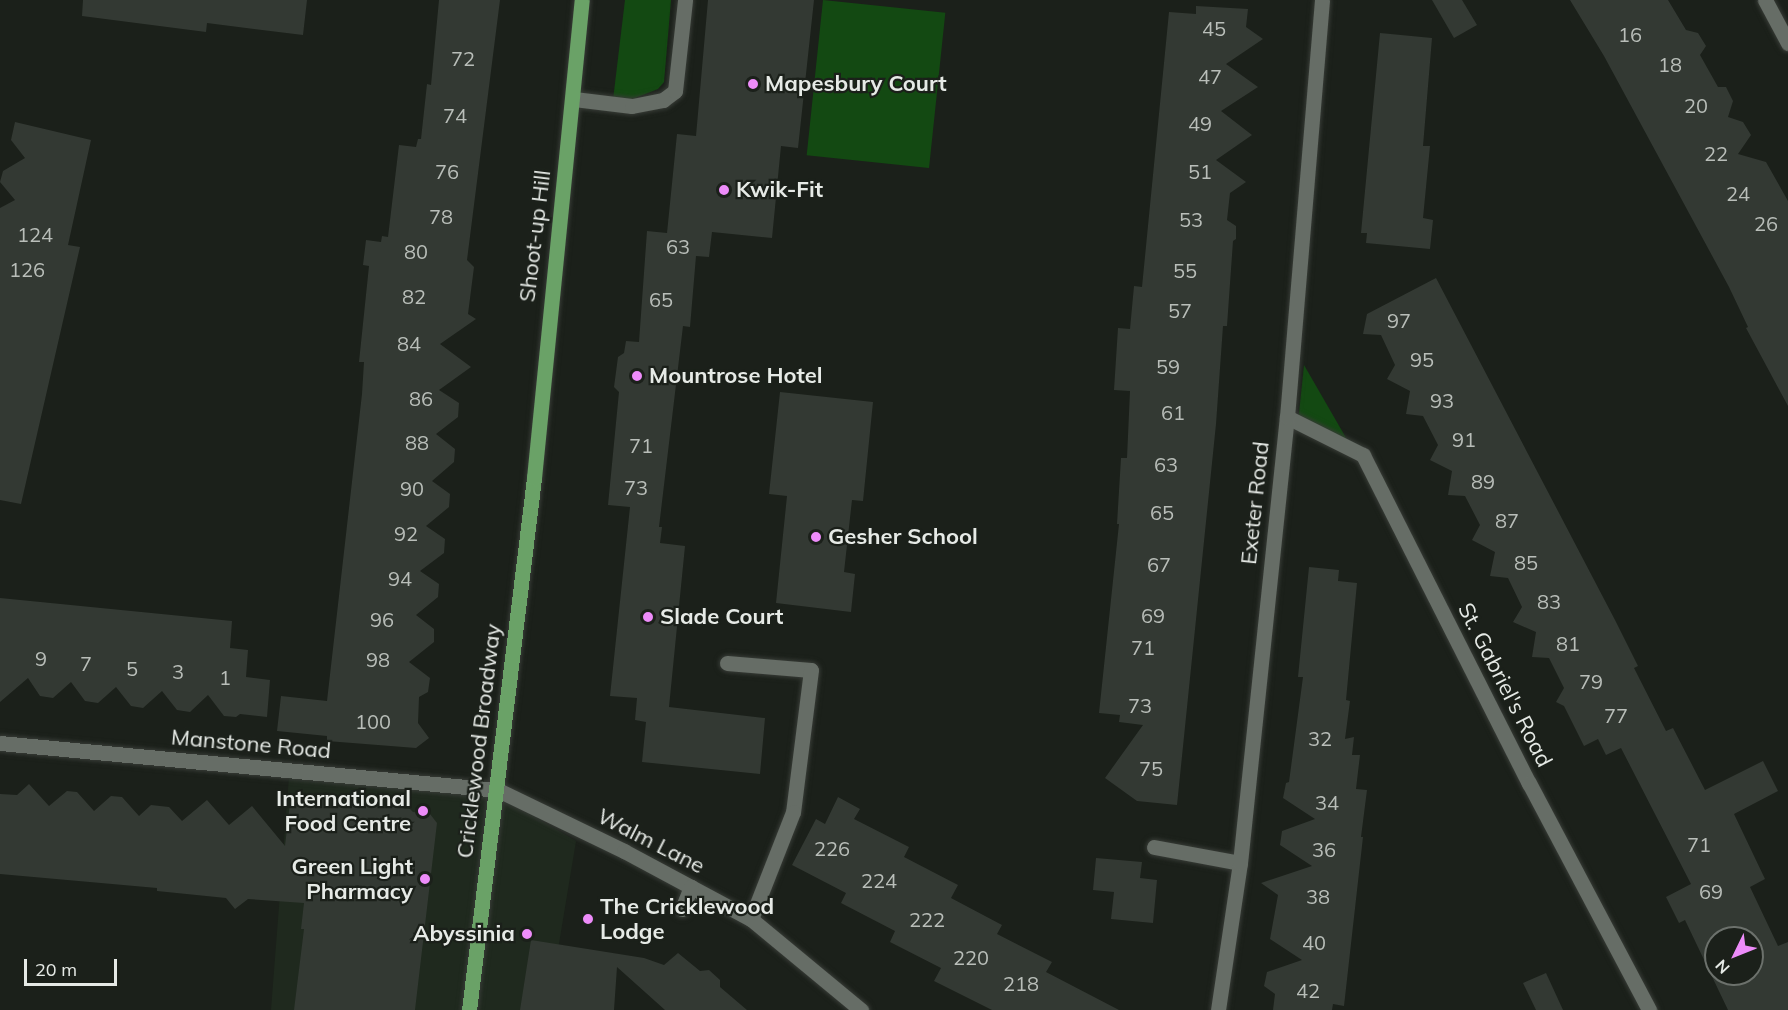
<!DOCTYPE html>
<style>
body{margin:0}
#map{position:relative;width:1788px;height:1010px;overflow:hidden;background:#1b201a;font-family:Mulish,sans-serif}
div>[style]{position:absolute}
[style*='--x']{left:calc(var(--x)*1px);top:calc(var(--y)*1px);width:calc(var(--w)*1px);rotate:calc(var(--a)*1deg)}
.built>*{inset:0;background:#1f291e}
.green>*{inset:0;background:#134912;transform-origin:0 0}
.building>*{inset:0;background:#333933}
.roads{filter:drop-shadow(0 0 2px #373b36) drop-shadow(0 0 2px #373b36)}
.minor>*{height:15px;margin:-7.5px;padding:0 7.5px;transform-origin:7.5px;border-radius:7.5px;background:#666d66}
.major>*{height:15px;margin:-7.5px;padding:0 7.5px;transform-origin:7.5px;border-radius:7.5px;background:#6aa267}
.dots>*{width:16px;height:16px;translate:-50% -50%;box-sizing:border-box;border:3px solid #1b201a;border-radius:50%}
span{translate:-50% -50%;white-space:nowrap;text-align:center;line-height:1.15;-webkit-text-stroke:4.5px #1b201a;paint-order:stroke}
.number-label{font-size:20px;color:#b9beb9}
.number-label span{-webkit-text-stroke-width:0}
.poi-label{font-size:22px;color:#e6eae6;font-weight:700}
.left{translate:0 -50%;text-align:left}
.right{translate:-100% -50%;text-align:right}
.street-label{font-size:22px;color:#e6eae6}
.north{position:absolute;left:1704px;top:926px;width:60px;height:60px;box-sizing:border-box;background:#1b201a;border:2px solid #6c716c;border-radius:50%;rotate:227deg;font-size:16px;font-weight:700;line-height:24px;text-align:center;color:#e6eae6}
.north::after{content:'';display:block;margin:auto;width:21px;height:27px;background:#ed8cf9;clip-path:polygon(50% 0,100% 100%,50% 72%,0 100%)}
.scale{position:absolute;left:24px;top:959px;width:93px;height:27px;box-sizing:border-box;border:3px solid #e6eae6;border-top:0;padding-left:8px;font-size:18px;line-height:21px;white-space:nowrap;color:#e6eae6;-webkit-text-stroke:4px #1b201a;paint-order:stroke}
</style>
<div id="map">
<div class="built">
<div style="clip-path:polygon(289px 777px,489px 790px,576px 841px,548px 1010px,271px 1010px)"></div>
</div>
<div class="green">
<div style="clip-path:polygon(625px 0,671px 0,664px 82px,658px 89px,630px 100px,613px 100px)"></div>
<div style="left:823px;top:0;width:123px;height:156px;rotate:6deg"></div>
<div style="clip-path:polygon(1304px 365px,1353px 450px,1298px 423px)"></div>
</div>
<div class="building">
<div style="clip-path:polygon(83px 0,307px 0,303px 35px,207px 23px,206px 32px,82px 16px)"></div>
<div style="clip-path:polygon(439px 0,500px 0,467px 260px,474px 267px,468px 314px,476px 319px,440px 344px,471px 367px,439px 390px,459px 403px,458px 417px,436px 434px,455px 449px,454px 462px,432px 481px,450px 494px,449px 507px,426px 526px,445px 539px,444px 553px,420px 571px,439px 584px,438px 597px,416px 615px,434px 629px,434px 642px,409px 662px,430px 678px,428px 692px,419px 697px,418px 723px,429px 738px,416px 748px,327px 741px,327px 736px,277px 731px,281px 696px,327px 701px,362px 394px,364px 362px,359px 362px,369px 266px,363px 265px,366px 240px,381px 242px,382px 236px,388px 237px,399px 145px,416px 147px,418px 139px,421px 139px,427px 84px,431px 85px)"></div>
<div style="clip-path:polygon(708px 0,814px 0,798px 148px,781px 146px,772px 238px,712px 232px,709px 257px,696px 256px,690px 327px,683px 326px,659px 527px,662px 527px,660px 543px,685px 546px,669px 707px,765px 718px,760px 774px,642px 762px,646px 722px,635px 720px,637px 698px,610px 696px,630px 507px,608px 505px,619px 392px,614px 387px,618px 357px,624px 353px,626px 341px,639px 342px,647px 231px,667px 233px,677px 134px,696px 136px)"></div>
<div style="clip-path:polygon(1432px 0,1462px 0,1477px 25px,1454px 38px)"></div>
<div style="clip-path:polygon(1570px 0,1668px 0,1686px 30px,1698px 33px,1706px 46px,1700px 55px,1718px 87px,1726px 87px,1733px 101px,1728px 117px,1743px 122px,1751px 135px,1738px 154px,1766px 162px,1788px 201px,1788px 406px,1746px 328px,1748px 327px,1729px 287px,1604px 56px)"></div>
<div style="clip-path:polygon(1196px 6px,1248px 9px,1246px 27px,1263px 39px,1226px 64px,1258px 87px,1221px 111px,1252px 135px,1216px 160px,1246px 182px,1230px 193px,1227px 220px,1236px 226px,1236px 239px,1233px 241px,1227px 326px,1223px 326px,1216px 424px,1177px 805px,1137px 801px,1105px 778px,1143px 725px,1119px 722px,1120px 715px,1099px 713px,1119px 524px,1117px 524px,1121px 458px,1127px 458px,1130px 391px,1114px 390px,1118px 328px,1130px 329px,1134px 286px,1142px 287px,1169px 12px,1196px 14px)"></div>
<div style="clip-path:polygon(1380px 33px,1432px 38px,1423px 146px,1430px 146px,1423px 218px,1433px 220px,1430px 249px,1366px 243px,1367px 233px,1361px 233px)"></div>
<div style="clip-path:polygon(15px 122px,91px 140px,68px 245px,80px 247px,21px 504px,0 500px,0 208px,15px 200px,0 182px,3px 171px,25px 158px,11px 140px)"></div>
<div style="clip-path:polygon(evenodd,1436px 278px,1615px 620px,1638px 666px,1634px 668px,1666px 731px,1673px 728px,1705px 790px,1763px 761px,1778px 791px,1734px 814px,1765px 879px,1750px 887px,1778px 946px,1788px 942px,1788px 1010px,1728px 1010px,1685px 920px,1679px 923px,1666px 897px,1691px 884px,1621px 748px,1606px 755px,1598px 739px,1584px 746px,1564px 706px,1556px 702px,1564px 688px,1549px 658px,1532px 657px,1536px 632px,1513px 622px,1522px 607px,1508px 578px,1490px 576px,1495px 552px,1472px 540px,1480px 525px,1465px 496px,1448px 495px,1452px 471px,1430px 460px,1438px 445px,1423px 416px,1406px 414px,1410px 391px,1387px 379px,1395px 365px,1381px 335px,1363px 334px,1367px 314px,1436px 278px,1716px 938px,1752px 938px,1752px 974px,1716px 974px,1716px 938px)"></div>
<div style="clip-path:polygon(780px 392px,873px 402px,863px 501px,852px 500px,844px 572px,855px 574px,851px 612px,776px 603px,787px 496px,769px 494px)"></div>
<div style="clip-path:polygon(1309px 567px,1339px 570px,1338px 581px,1357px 583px,1346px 700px,1350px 701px,1345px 739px,1354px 737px,1352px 755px,1360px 755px,1356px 789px,1367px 790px,1361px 837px,1363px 837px,1344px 1006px,1333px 1004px,1332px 1010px,1273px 1010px,1275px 994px,1264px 986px,1267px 972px,1302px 960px,1270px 939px,1278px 895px,1261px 883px,1312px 866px,1280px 845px,1282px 831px,1315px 819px,1283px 798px,1286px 783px,1289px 782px,1303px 677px,1298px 677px)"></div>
<div style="clip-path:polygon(0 598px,232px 621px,230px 648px,248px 650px,246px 677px,270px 680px,267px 717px,240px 714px,236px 717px,224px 716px,208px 695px,190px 712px,177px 710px,162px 691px,143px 708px,131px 706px,116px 687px,98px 703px,85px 701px,71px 682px,53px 698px,40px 696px,28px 678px,0 702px)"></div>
<div style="clip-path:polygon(29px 784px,49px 806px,67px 791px,77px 792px,94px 811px,111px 796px,122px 797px,139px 816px,151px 805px,169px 807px,182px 821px,207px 800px,229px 825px,252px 806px,285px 846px,291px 794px,410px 809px,413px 812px,430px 814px,437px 823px,415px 1010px,294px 1010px,304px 929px,301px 929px,304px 903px,248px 899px,235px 909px,226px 898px,157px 891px,157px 888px,0 874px,0 794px,17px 795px)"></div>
<div style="clip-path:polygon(838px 797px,860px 809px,854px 819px,909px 847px,904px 857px,958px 885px,951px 898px,1002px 925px,997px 934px,1052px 962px,1046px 972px,1119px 1010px,992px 1010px,934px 981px,941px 968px,890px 942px,895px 931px,841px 903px,846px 893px,792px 865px,816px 819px,825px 824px)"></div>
<div style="clip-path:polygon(1096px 858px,1142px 862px,1140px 878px,1157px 880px,1153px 923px,1111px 919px,1114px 892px,1093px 890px)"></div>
<div style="clip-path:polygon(531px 940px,644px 958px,664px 965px,678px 953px,700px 971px,709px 970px,720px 980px,720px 987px,747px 1010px,665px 1010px,617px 967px,614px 1010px,520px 1010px)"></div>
<div style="clip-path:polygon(1546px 973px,1563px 1010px,1536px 1010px,1523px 983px)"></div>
</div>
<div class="roads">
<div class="minor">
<div style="--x:1765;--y:0;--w:49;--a:61.9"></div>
<div style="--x:574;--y:99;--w:58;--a:6.9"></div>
<div style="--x:632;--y:106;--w:32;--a:-11"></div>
<div style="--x:663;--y:100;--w:15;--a:-37"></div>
<div style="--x:675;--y:91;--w:92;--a:-83.7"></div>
<div style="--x:1287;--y:417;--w:85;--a:26.6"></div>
<div style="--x:1363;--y:455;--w:368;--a:63.2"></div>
<div style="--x:1529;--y:783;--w:257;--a:62.1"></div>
<div style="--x:727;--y:663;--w:84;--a:4.8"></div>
<div style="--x:811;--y:670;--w:143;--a:97.2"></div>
<div style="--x:793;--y:812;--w:115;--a:111.4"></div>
<div style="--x:0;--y:743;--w:500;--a:5.39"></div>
<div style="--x:498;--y:790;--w:140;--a:25.8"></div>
<div style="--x:624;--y:851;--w:144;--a:28.2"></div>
<div style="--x:751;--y:919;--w:143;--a:39.6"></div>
<div style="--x:1154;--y:847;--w:87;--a:10.5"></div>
<div style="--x:682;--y:909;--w:24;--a:-68"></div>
<div style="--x:1218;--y:1010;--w:149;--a:-81.5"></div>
<div style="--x:1240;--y:863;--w:448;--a:-84"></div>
<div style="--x:1287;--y:417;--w:418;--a:-85.2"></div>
</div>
<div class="major">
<div style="--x:469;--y:1010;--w:536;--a:-83.03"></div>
<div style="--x:534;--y:478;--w:480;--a:-84.3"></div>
</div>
</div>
<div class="dots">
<div style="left:753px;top:84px;background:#ed8cf9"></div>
<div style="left:724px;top:190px;background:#ed8cf9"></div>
<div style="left:637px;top:376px;background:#ed8cf9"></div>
<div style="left:816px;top:537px;background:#ed8cf9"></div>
<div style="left:648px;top:617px;background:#ed8cf9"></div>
<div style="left:423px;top:811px;background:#ed8cf9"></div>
<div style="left:425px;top:879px;background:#ed8cf9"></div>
<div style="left:588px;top:919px;background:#ed8cf9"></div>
<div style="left:527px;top:934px;background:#ed8cf9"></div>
</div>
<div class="number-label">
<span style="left:1214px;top:28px">45</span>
<span style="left:1630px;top:34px">16</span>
<span style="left:463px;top:58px">72</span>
<span style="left:1670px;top:64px">18</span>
<span style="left:1210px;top:76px">47</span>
<span style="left:1696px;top:105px">20</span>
<span style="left:455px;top:115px">74</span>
<span style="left:1200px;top:123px">49</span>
<span style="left:1716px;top:153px">22</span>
<span style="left:447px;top:171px">76</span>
<span style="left:1200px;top:171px">51</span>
<span style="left:1738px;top:193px">24</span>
<span style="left:441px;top:216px">78</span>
<span style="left:1191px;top:219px">53</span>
<span style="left:1766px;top:223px">26</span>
<span style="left:35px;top:234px">124</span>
<span style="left:678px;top:246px">63</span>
<span style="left:416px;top:251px">80</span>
<span style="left:27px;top:269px">126</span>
<span style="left:1185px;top:270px">55</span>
<span style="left:414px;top:296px">82</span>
<span style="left:661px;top:299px">65</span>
<span style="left:1180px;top:310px">57</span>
<span style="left:1399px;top:320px">97</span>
<span style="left:409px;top:343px">84</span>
<span style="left:1422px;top:359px">95</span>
<span style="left:1168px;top:366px">59</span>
<span style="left:421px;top:398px">86</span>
<span style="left:1442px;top:400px">93</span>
<span style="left:1173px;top:412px">61</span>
<span style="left:1464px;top:439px">91</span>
<span style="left:417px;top:442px">88</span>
<span style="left:641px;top:445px">71</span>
<span style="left:1166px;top:464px">63</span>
<span style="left:1483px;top:481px">89</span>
<span style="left:636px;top:487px">73</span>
<span style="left:412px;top:488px">90</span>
<span style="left:1162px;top:512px">65</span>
<span style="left:1507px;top:520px">87</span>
<span style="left:406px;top:533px">92</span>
<span style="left:1526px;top:562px">85</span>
<span style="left:1159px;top:564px">67</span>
<span style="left:400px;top:578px">94</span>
<span style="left:1549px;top:601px">83</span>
<span style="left:1153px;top:615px">69</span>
<span style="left:382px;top:619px">96</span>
<span style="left:1568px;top:643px">81</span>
<span style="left:1143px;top:647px">71</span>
<span style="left:41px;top:658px">9</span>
<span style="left:378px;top:659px">98</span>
<span style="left:86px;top:663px">7</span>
<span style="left:132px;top:668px">5</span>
<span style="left:178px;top:671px">3</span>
<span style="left:225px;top:677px">1</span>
<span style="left:1591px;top:681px">79</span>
<span style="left:1140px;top:705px">73</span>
<span style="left:1616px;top:715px">77</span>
<span style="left:373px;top:721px">100</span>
<span style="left:1320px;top:738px">32</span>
<span style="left:1151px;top:768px">75</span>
<span style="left:1327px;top:802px">34</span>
<span style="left:1699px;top:844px">71</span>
<span style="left:832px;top:848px">226</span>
<span style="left:1324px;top:849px">36</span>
<span style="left:879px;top:880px">224</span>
<span style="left:1711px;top:891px">69</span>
<span style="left:1318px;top:896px">38</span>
<span style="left:927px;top:919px">222</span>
<span style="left:1314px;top:942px">40</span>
<span style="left:971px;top:957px">220</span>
<span style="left:1021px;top:983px">218</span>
<span style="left:1308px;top:990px">42</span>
</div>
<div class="poi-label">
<span class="left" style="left:765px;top:84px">Mapesbury Court</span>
<span class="left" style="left:736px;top:190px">Kwik-Fit</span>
<span class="left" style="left:649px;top:376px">Mountrose Hotel</span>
<span class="left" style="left:828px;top:537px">Gesher School</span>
<span class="left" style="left:660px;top:617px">Slade Court</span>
<span class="right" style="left:411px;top:811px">International<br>Food Centre</span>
<span class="right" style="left:413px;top:879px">Green Light<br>Pharmacy</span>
<span class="left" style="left:600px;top:919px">The Cricklewood<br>Lodge</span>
<span class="right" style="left:515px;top:934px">Abyssinia</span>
</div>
<div class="street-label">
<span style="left:535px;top:236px;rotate:-83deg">Shoot-up Hill</span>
<span style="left:1255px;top:503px;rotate:-84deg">Exeter Road</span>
<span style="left:1505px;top:685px;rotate:63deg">St. Gabriel's Road</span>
<span style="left:479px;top:741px;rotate:-83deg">Cricklewood Broadway</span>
<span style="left:251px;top:744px;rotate:5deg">Manstone Road</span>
<span style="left:651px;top:841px;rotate:27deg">Walm Lane</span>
</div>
<div class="north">N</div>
<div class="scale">20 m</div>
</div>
